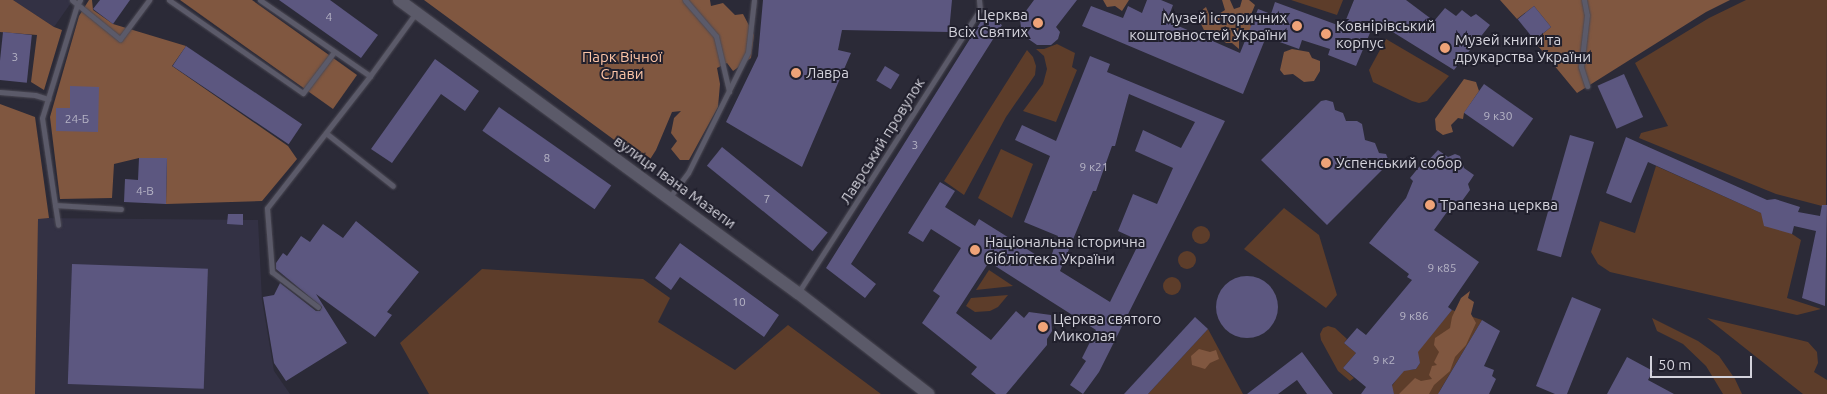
<!DOCTYPE html>
<meta charset="utf-8">
<style>
body{margin:0}
#map{position:relative;width:1827px;height:394px;overflow:hidden;background:#2b2a37;font-family:Ubuntu,sans-serif}
div>[style]{position:absolute}
[style*='--x']{left:calc(var(--x)*1px);top:calc(var(--y)*1px);width:calc(var(--w)*1px);rotate:calc(var(--a)*1deg)}
.built>*{inset:0;background:#333144}
.green>*{inset:0;background:#5d3d2a}
.round{border-radius:50%}
.forest>*{inset:0;background:#805740}
.building>*{inset:0;background:#5c5780;transform-origin:0 0}
.roads{filter:drop-shadow(0 0 1px #4a4853) drop-shadow(0 0 1px #4a4853)}
.lane>*{height:5px;margin:-2.5px;padding:0 2.5px;transform-origin:2.5px;border-radius:2.5px;background:#5b5a69}
.secondary>*{height:12px;margin:-6px;padding:0 6px;transform-origin:6px;border-radius:6px;background:#5b5a69}
.dots>*{width:14px;height:14px;translate:-50% -50%;box-sizing:border-box;border:2px solid #21202d;border-radius:50%}
span{translate:-50% -50%;white-space:nowrap;text-align:center;line-height:1.15;-webkit-text-stroke:4px #21202d;paint-order:stroke}
.number-label{font-size:12px;color:#b6b4c5}
.number-label span{-webkit-text-stroke-width:0}
.poi-label{font-size:15px;color:#d4d3dc}
.right{translate:-100% -50%;text-align:right}
.left{translate:0 -50%;text-align:left}
.park-label{font-size:15px;color:#fdc5a7}
.street-label{font-size:15px;color:#d4d3dc}
.scale{position:absolute;left:1650px;top:356px;width:102px;height:22px;box-sizing:border-box;border:2px solid #d4d3dc;border-top:0;padding-left:6px;font-size:15px;line-height:18px;white-space:nowrap;color:#d4d3dc;-webkit-text-stroke:4px #21202d;paint-order:stroke}
</style>
<div id="map">
<div class="built">
<div style="clip-path:polygon(13px 0,73px 0,54px 27px)"></div>
<div style="clip-path:polygon(38px 218px,258px 220px,262px 300px,274px 371px,290px 394px,33px 394px)"></div>
</div>
<div class="green">
<div style="clip-path:polygon(1291px 0,1343px 0,1337px 15px)"></div>
<div style="clip-path:polygon(1746px 0,1827px 0,1826px 207px,1776px 194px,1639px 138px,1641px 133px,1668px 126px,1635px 63px,1709px 18px)"></div>
<div style="clip-path:polygon(1386px 39px,1449px 76px,1427px 101px,1419px 103px,1412px 101px,1373px 82px,1369px 70px)"></div>
<div style="clip-path:polygon(1057px 44px,1075px 53px,1072px 67px,1077px 70px,1056px 122px,1023px 111px,1043px 84px,1047px 69px,1044px 56px,1036px 49px,1044px 49px)"></div>
<div style="clip-path:polygon(1027px 50px,1033px 57px,1036px 66px,1035px 75px,1006px 117px,964px 195px,944px 181px)"></div>
<div style="clip-path:polygon(1001px 149px,1033px 164px,1012px 218px,978px 198px)"></div>
<div style="clip-path:polygon(1656px 166px,1761px 213px,1801px 240px,1787px 298px,1821px 309px,1797px 315px,1610px 272px,1598px 264px,1591px 252px,1600px 221px,1635px 233px)"></div>
<div style="clip-path:polygon(1284px 208px,1319px 235px,1337px 295px,1326px 308px,1244px 249px)"></div>
<div class="round" style="left:1192px;top:226px;width:18px;height:18px"></div>
<div class="round" style="left:1178px;top:251px;width:18px;height:18px"></div>
<div style="clip-path:polygon(482px 269px,643px 279px,670px 298px,658px 322px,735px 370px,788px 325px,881px 394px,429px 394px,400px 343px)"></div>
<div style="clip-path:polygon(989px 270px,1013px 286px,976px 290px)"></div>
<div class="round" style="left:1163px;top:277px;width:18px;height:18px"></div>
<div style="clip-path:polygon(1008px 295px,998px 307px,990px 311px,975px 312px,966px 306px,971px 298px)"></div>
<div style="clip-path:polygon(1452px 310px,1482px 320px,1439px 392px,1441px 394px,1394px 394px,1391px 387px,1406px 367px,1410px 370px,1416px 369px,1420px 363px,1415px 354px)"></div>
<div style="clip-path:polygon(1652px 318px,1698px 341px,1719px 356px,1735px 379px,1742px 394px,1723px 394px,1706px 366px,1683px 344px,1657px 331px)"></div>
<div style="clip-path:polygon(1707px 318px,1808px 342px,1817px 352px,1818px 363px,1814px 372px,1827px 380px,1827px 394px,1803px 394px)"></div>
<div style="clip-path:polygon(1328px 326px,1335px 328px,1347px 339px,1344px 343px,1356px 353px,1343px 368px,1354px 378px,1350px 381px,1338px 371px,1321px 340px,1320px 334px,1323px 328px)"></div>
<div style="clip-path:polygon(1208px 329px,1243px 394px,1148px 394px)"></div>
</div>
<div class="forest">
<div style="clip-path:polygon(0 0,13px 0,54px 27px,62px 30px,44px 90px,31px 82px,37px 35px,0 32px)"></div>
<div style="clip-path:polygon(89px 0,92px 0,93px 10px,113px 24px,186px 46px,172px 66px,288px 146px,297px 159px,262px 201px,166px 204px,167px 159px,139px 158px,114px 164px,112px 198px,60px 199px,50px 117px,79px 16px)"></div>
<div style="clip-path:polygon(180px 0,252px 0,357px 75px,333px 109px)"></div>
<div style="clip-path:polygon(424px 0,710px 0,711px 6px,723px 3px,735px 15px,743px 14px,754px 35px,751px 58px,733px 71px,727px 63px,717px 68px,720px 84px,718px 107px,689px 160px,680px 160px,671px 149px,677px 141px,671px 133px,674px 118px,681px 111px,672px 112px,656px 150px,647px 164px)"></div>
<div style="clip-path:polygon(1103px 0,1129px 0,1122px 11px,1115px 6px,1107px 7px)"></div>
<div style="clip-path:polygon(1222px 0,1230px 0,1234px 9px,1240px 7px,1242px 0,1249px 0,1255px 5px,1250px 17px,1250px 25px,1257px 29px,1249px 39px,1244px 34px,1239px 35px,1239px 49px,1232px 43px,1226px 43px,1222px 39px,1226px 31px,1224px 28px,1221px 29px,1222px 34px,1217px 38px,1206px 34px,1199px 20px,1198px 13px,1206px 7px,1211px 19px,1225px 10px)"></div>
<div style="clip-path:polygon(1500px 0,1730px 0,1706px 12px,1577px 93px,1534px 41px,1551px 27px,1534px 6px,1517px 19px)"></div>
<div style="clip-path:polygon(1292px 49px,1309px 52px,1312px 58px,1320px 61px,1320px 71px,1314px 81px,1304px 82px,1293px 74px,1284px 75px,1280px 70px,1284px 52px)"></div>
<div style="clip-path:polygon(1464px 79px,1476px 82px,1479px 91px,1464px 113px,1463px 119px,1458px 118px,1451px 125px,1453px 132px,1443px 135px,1436px 130px,1435px 119px)"></div>
<div style="clip-path:polygon(0 104px,35px 117px,49px 218px,38px 219px,35px 394px,0 394px)"></div>
<div style="clip-path:polygon(1470px 291px,1468px 298px,1474px 302px,1471px 314px,1476px 323px,1466px 345px,1455px 357px,1450px 371px,1434px 385px,1429px 394px,1399px 394px,1415px 378px,1421px 381px,1432px 379px,1429px 375px,1432px 366px,1437px 365px,1434px 362px,1439px 352px,1434px 345px,1435px 338px,1450px 328px,1452px 317px,1461px 298px)"></div>
<div style="clip-path:polygon(1199px 349px,1210px 352px,1216px 350px,1219px 359px,1210px 363px,1205px 369px,1192px 365px,1191px 356px)"></div>
</div>
<div class="building">
<div style="clip-path:polygon(100px 0,130px 0,113px 24px,93px 9px)"></div>
<div style="clip-path:polygon(279px 0,330px 0,378px 35px,361px 58px)"></div>
<div style="clip-path:polygon(763px 0,952px 0,949px 32px,842px 30px,838px 50px,851px 53px,802px 167px,726px 122px,758px 56px)"></div>
<div style="clip-path:polygon(1034px 0,1077px 0,1056px 27px,1060px 32px,1058px 39px,1051px 45px,1037px 45px,1024px 36px,1021px 27px,1020px 19px)"></div>
<div style="clip-path:polygon(1147px 0,1161px 0,1173px 5px,1167px 21px,1240px 53px,1258px 9px,1271px 14px,1275px 2px,1343px 27px,1354px 0,1406px 0,1434px 21px,1445px 8px,1456px 16px,1462px 10px,1471px 17px,1476px 14px,1490px 25px,1454px 70px,1375px 21px,1356px 66px,1328px 55px,1330px 49px,1302px 40px,1299px 49px,1266px 37px,1243px 94px,1082px 26px,1091px 6px,1123px 18px,1128px 6px,1142px 13px)"></div>
<div style="left:1534px;top:6px;width:27px;height:21px;rotate:51deg"></div>
<div style="clip-path:polygon(985px 15px,1002px 25px,851px 264px,876px 284px,865px 298px,826px 268px)"></div>
<div style="left:3px;top:32px;width:29px;height:48px;rotate:6deg"></div>
<div style="left:186px;top:46px;width:140px;height:24px;rotate:34deg"></div>
<div style="clip-path:polygon(evenodd,1090px 56px,1110px 64px,1107px 72px,1225px 121px,1099px 372px,1083px 394px,1070px 385px,1086px 361px,1082px 358px,1096px 330px,989px 262px,956px 313px,991px 340px,1016px 311px,1024px 318px,1029px 312px,1051px 315px,1052px 331px,1047px 339px,1047px 345px,1006px 394px,996px 394px,971px 374px,977px 367px,922px 323px,940px 296px,933px 291px,961px 248px,931px 229px,923px 242px,908px 233px,940px 182px,955px 191px,945px 207px,975px 226px,979px 219px,1049px 263px,1058px 236px,1024px 222px,1050px 156px,1015px 140px,1022px 125px,1056px 141px,1090px 56px,1129px 94px,1195px 122px,1181px 148px,1143px 130px,1135px 151px,1173px 168px,1157px 204px,1133px 194px,1118px 231px,1140px 241px,1110px 302px,1060px 271px,1093px 191px,1096px 191px,1112px 146px,1115px 146px,1129px 94px)"></div>
<div style="clip-path:polygon(435px 59px,479px 91px,465px 111px,441px 94px,392px 163px,371px 149px)"></div>
<div style="left:885px;top:66px;width:17px;height:17px;rotate:31deg"></div>
<div style="left:1624px;top:74px;width:47px;height:29px;rotate:66deg"></div>
<div style="left:1484px;top:84px;width:60px;height:35px;rotate:35deg"></div>
<div style="clip-path:polygon(70px 86px,99px 87px,98px 132px,56px 131px,56px 108px,70px 108px)"></div>
<div style="clip-path:polygon(1326px 100px,1333px 102px,1335px 110px,1343px 113px,1346px 121px,1357px 121px,1362px 124px,1365px 140px,1375px 143px,1379px 153px,1386px 154px,1388px 159px,1386px 166px,1327px 225px,1261px 160px,1321px 101px)"></div>
<div style="left:499px;top:107px;width:137px;height:29px;rotate:35deg"></div>
<div style="left:1570px;top:135px;width:25px;height:120px;rotate:16deg"></div>
<div style="clip-path:polygon(1626px 137px,1767px 200px,1775px 199px,1800px 207px,1798px 212px,1820px 216px,1822px 205px,1827px 205px,1825px 306px,1802px 298px,1816px 231px,1794px 226px,1792px 234px,1764px 226px,1761px 213px,1648px 162px,1631px 203px,1606px 193px)"></div>
<div style="left:722px;top:147px;width:136px;height:24px;rotate:39deg"></div>
<div style="clip-path:polygon(1438px 150px,1448px 157px,1455px 154px,1460px 156px,1464px 168px,1474px 175px,1468px 184px,1470px 190px,1454px 212px,1447px 212px,1434px 230px,1479px 262px,1448px 307px,1452px 310px,1418px 352px,1420px 363px,1416px 369px,1404px 371px,1392px 385px,1394px 394px,1361px 394px,1366px 387px,1343px 368px,1356px 353px,1344px 343px,1357px 328px,1366px 335px,1412px 280px,1407px 277px,1409px 274px,1369px 243px,1406px 198px,1413px 181px,1410px 178px,1424px 161px,1426px 163px)"></div>
<div style="clip-path:polygon(139px 158px,167px 158px,166px 204px,124px 202px,125px 179px,138px 180px)"></div>
<div style="clip-path:polygon(228px 214px,243px 214px,243px 225px,227px 224px)"></div>
<div style="clip-path:polygon(356px 221px,419px 272px,387px 312px,392px 315px,375px 337px,316px 294px,347px 343px,286px 381px,274px 363px,263px 297px,274px 295px,280px 283px,316px 311px,320px 311px,322px 307px,276px 269px,276px 263px,283px 253px,287px 256px,301px 236px,310px 242px,323px 224px,343px 238px)"></div>
<div style="clip-path:polygon(680px 243px,779px 315px,764px 337px,680px 277px,671px 290px,655px 278px)"></div>
<div style="left:72px;top:264px;width:136px;height:120px;rotate:2deg"></div>
<div class="round" style="left:1216px;top:276px;width:62px;height:62px"></div>
<div style="clip-path:polygon(1572px 297px,1601px 309px,1567px 394px,1555px 394px,1536px 386px)"></div>
<div style="clip-path:polygon(1195px 317px,1208px 329px,1148px 394px,1124px 394px)"></div>
<div style="clip-path:polygon(1482px 320px,1500px 331px,1484px 366px,1494px 370px,1492px 376px,1496px 379px,1489px 394px,1438px 394px)"></div>
<div style="clip-path:polygon(1302px 352px,1333px 394px,1307px 394px,1297px 380px,1278px 394px,1247px 394px)"></div>
<div style="clip-path:polygon(1627px 357px,1653px 371px,1648px 380px,1674px 394px,1607px 394px)"></div>
</div>
<div class="roads">
<div class="lane">
<div style="--x:72;--y:0;--w:62;--a:39.1"></div>
<div style="--x:120;--y:39;--w:49;--a:-53.4"></div>
<div style="--x:80;--y:0;--w:6;--a:121"></div>
<div style="--x:77;--y:5;--w:118;--a:107.2"></div>
<div style="--x:42;--y:118;--w:88;--a:81.5"></div>
<div style="--x:55;--y:205;--w:66;--a:3.5"></div>
<div style="--x:169;--y:0;--w:163;--a:34.8"></div>
<div style="--x:303;--y:93;--w:51;--a:-52.9"></div>
<div style="--x:260;--y:0;--w:134;--a:34.6"></div>
<div style="--x:685;--y:0;--w:48;--a:49.3"></div>
<div style="--x:716;--y:36;--w:57;--a:76.7"></div>
<div style="--x:1584;--y:0;--w:15;--a:79"></div>
<div style="--x:1587;--y:15;--w:52;--a:96.6"></div>
<div style="--x:1581;--y:67;--w:20;--a:72"></div>
<div style="--x:0;--y:92;--w:35;--a:5"></div>
<div style="--x:35;--y:95;--w:14;--a:17"></div>
<div style="--x:326;--y:133;--w:85;--a:38.3"></div>
<div style="--x:669;--y:198;--w:31;--a:-53"></div>
<div style="--x:688;--y:173;--w:135;--a:-63.6"></div>
<div style="--x:748;--y:52;--w:52;--a:-83.4"></div>
<div style="--x:55;--y:205;--w:20;--a:81"></div>
<div style="--x:798;--y:293;--w:336;--a:-57.3"></div>
<div style="--x:980;--y:10;--w:10;--a:-96"></div>
<div style="--x:318;--y:307;--w:58;--a:-142.7"></div>
<div style="--x:272;--y:272;--w:64;--a:-94.5"></div>
<div style="--x:267;--y:208;--w:167;--a:-52"></div>
<div style="--x:370;--y:76;--w:77;--a:-54"></div>
</div>
<div class="secondary">
<div style="--x:399;--y:0;--w:495;--a:36.3"></div>
<div style="--x:798;--y:293;--w:165;--a:37.8"></div>
</div>
</div>
<div class="dots">
<div style="left:1038px;top:23px;background:#efa378"></div>
<div style="left:1297px;top:26px;background:#efa378"></div>
<div style="left:1326px;top:34px;background:#efa378"></div>
<div style="left:1445px;top:48px;background:#efa378"></div>
<div style="left:796px;top:73px;background:#efa378"></div>
<div style="left:1326px;top:163px;background:#efa378"></div>
<div style="left:1430px;top:205px;background:#efa378"></div>
<div style="left:975px;top:250px;background:#efa378"></div>
<div style="left:1043px;top:327px;background:#efa378"></div>
</div>
<div class="number-label">
<span style="left:329px;top:17px">4</span>
<span style="left:15px;top:57px">3</span>
<span style="left:1498px;top:116px">9 к30</span>
<span style="left:77px;top:119px">24-Б</span>
<span style="left:915px;top:145px">3</span>
<span style="left:547px;top:158px">8</span>
<span style="left:1094px;top:167px">9 к21</span>
<span style="left:145px;top:191px">4-В</span>
<span style="left:767px;top:199px">7</span>
<span style="left:1442px;top:268px">9 к85</span>
<span style="left:739px;top:302px">10</span>
<span style="left:1414px;top:316px">9 к86</span>
<span style="left:1384px;top:360px">9 к2</span>
</div>
<div class="poi-label">
<span class="right" style="left:1028px;top:23px">Церква<br>Всіх Святих</span>
<span class="right" style="left:1287px;top:26px">Музей історичних<br>коштовностей України</span>
<span class="left" style="left:1336px;top:34px">Ковнірівський<br>корпус</span>
<span class="left" style="left:1455px;top:48px">Музей книги та<br>друкарства України</span>
<span class="left" style="left:806px;top:73px">Лавра</span>
<span class="left" style="left:1336px;top:163px">Успенський собор</span>
<span class="left" style="left:1440px;top:205px">Трапезна церква</span>
<span class="left" style="left:985px;top:250px">Національна історична<br>бібліотека України</span>
<span class="left" style="left:1053px;top:327px">Церква святого<br>Миколая</span>
</div>
<div class="park-label">
<span style="left:622px;top:65px">Парк Вічної<br>Слави</span>
</div>
<div class="street-label">
<span style="left:882px;top:141px;rotate:-58deg">Лаврський провулок</span>
<span style="left:675px;top:182px;rotate:36deg">вулиця Івана Мазепи</span>
</div>
<div class="scale">50 m</div>
</div>
